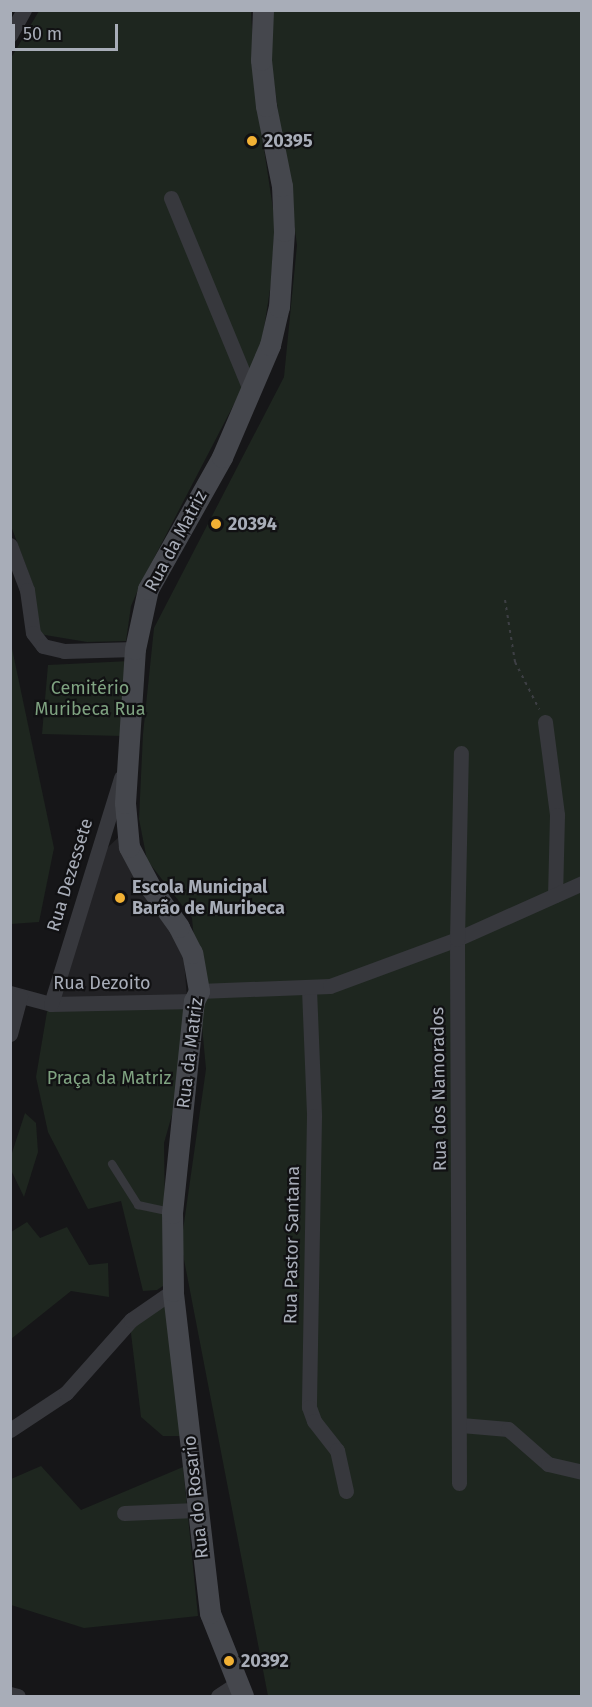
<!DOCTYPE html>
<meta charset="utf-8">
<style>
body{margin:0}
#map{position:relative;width:592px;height:1707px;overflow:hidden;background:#161618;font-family:"Fira Sans",sans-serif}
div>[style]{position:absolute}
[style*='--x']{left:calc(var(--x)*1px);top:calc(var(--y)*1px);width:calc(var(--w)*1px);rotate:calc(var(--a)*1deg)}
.built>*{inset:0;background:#222225}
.green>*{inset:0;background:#1e261f}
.path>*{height:2px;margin-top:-1px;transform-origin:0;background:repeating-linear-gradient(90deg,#3d3f44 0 3px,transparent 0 7.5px)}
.lane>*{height:8px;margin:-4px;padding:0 4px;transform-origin:4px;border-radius:4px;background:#37383d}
.street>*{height:15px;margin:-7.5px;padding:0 7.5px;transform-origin:7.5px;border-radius:7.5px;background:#37383d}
.secondary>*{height:21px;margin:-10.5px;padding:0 10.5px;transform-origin:10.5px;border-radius:10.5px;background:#45474d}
.dots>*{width:16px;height:16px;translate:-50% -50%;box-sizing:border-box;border:3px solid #111113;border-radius:50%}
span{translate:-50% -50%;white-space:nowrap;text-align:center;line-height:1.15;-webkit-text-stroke:4.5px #111113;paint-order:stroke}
.poi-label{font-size:18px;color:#a8adb8;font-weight:700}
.left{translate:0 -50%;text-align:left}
.street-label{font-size:18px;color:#a8adb8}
.park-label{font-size:18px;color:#7fa381}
.frame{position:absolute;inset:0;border:12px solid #a8adb8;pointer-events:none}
.scale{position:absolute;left:12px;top:24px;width:106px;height:27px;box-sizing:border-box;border:3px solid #a8adb8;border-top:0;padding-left:8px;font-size:18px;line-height:21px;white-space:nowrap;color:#a8adb8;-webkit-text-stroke:4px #111113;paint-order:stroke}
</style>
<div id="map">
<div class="built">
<div style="clip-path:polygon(122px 834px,184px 959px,187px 999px,54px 1002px,105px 850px)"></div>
</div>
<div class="green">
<div style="clip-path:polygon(39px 11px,251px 11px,256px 96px,275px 222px,271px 283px,260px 354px,141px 583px,131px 606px,126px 641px,87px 642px,33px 633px,34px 587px,11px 526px,11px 58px)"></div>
<div style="clip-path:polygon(264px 11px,581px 11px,581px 1696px,268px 1696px,181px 1244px,206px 1069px,192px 918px,147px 860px,139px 819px,143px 734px,154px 628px,284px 377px,297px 245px)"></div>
<div style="clip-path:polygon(10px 639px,54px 848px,39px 922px,11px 924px)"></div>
<div style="clip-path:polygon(130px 661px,122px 736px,42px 734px,48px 665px)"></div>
<div style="clip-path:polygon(48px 1006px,185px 1008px,177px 1097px,164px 1143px,166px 1284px,157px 1290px,143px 1291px,121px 1201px,88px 1209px,48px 1132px,36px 1077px)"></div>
<div style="clip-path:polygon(25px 1113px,36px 1123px,38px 1152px,24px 1197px,11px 1170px,10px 1159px)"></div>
<div style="clip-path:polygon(27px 1222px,40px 1238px,67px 1227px,89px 1265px,108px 1263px,109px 1297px,71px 1291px,11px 1339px,11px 1232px)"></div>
<div style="clip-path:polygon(168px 1294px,183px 1436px,163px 1436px,141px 1417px,130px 1325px)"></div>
<div style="clip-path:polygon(41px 1466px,81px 1510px,183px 1467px,198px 1616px,84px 1628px,11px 1605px,11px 1479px)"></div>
</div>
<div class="path">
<div style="--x:505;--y:600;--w:63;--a:80.8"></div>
<div style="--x:515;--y:662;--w:53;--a:62.9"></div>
</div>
<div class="lane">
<div style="--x:112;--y:1164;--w:49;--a:57.6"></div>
<div style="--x:138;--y:1205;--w:33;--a:12"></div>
</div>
<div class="street">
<div style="--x:10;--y:35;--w:29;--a:-61"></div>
<div style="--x:171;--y:198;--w:210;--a:67.6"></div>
<div style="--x:10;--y:545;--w:48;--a:69.3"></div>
<div style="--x:27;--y:590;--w:43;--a:82.1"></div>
<div style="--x:33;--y:633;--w:16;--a:52"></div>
<div style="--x:43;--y:646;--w:22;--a:13"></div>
<div style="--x:64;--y:651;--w:71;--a:-1.6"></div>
<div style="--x:545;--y:722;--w:94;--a:82.6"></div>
<div style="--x:557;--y:815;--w:80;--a:91.4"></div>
<div style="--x:309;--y:989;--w:127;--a:87.7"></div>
<div style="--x:314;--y:1116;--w:291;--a:91"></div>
<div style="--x:309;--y:1407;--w:15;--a:70"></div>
<div style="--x:314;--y:1421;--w:37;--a:52"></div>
<div style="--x:337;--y:1450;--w:42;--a:77.6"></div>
<div style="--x:199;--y:991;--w:131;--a:-2.2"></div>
<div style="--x:330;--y:986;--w:135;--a:-20.3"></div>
<div style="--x:457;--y:939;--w:137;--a:-24.1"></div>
<div style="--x:10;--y:993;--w:42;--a:15"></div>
<div style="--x:51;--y:1004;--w:143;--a:-1.2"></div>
<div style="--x:51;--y:1004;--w:237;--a:-72.8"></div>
<div style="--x:10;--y:1034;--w:39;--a:-75"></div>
<div style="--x:461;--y:1425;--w:47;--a:4.9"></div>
<div style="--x:508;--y:1429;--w:53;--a:41.2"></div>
<div style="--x:548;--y:1464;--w:35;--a:13"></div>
<div style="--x:10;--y:1430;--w:67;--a:-33.5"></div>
<div style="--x:66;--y:1393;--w:98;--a:-48.3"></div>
<div style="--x:131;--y:1320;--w:51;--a:-34.6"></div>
<div style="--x:459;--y:1483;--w:544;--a:-90.21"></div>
<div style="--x:457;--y:939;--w:186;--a:-88.8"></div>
<div style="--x:124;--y:1513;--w:72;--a:-2.4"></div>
<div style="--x:10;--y:1694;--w:8;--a:14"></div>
<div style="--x:218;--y:1696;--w:20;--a:-33"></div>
</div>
<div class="secondary">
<div style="--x:243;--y:1696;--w:89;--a:-111.7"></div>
<div style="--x:210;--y:1613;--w:324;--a:-96.6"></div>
<div style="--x:173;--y:1291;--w:78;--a:-90.7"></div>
<div style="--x:172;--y:1213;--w:213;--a:-84.1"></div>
<div style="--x:194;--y:1001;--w:11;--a:-63"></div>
<div style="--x:199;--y:991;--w:39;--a:-100"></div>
<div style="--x:192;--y:953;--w:29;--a:-117"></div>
<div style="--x:179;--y:927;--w:48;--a:-125.7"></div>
<div style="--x:151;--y:888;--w:47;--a:-118.2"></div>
<div style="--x:129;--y:847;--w:44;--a:-95.2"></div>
<div style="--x:125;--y:803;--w:154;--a:-86.3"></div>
<div style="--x:135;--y:649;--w:61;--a:-77.8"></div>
<div style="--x:148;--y:589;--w:151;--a:-60.7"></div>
<div style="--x:222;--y:457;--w:122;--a:-66.8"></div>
<div style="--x:270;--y:345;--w:39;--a:-77"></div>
<div style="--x:279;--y:307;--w:76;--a:-86.2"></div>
<div style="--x:284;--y:231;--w:45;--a:-92.5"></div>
<div style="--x:282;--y:186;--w:82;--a:-101.3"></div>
<div style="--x:266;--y:106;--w:46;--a:-96.2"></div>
<div style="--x:261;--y:60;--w:50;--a:-87.7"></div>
</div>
<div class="dots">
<div style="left:252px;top:141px;background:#f2b134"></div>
<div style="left:216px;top:524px;background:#f2b134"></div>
<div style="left:120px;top:898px;background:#f2b134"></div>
<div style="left:229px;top:1661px;background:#f2b134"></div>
</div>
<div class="poi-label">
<span class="left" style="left:264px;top:141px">20395</span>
<span class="left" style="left:228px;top:524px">20394</span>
<span class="left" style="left:132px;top:898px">Escola Municipal<br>Barão de Muribeca</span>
<span class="left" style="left:241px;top:1661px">20392</span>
</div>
<div class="street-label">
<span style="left:176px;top:541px;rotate:-62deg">Rua da Matriz</span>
<span style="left:70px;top:875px;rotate:-73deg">Rua Dezessete</span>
<span style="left:102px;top:983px">Rua Dezoito</span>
<span style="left:190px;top:1053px;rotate:-83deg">Rua da Matriz</span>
<span style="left:439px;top:1089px;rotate:-91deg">Rua dos Namorados</span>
<span style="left:292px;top:1245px;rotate:-89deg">Rua Pastor Santana</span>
<span style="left:196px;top:1497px;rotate:-96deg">Rua do Rosario</span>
</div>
<div class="park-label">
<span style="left:90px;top:699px">Cemitério<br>Muribeca Rua</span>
<span style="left:109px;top:1078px">Praça da Matriz</span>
</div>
<div class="frame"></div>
<div class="scale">50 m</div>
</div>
